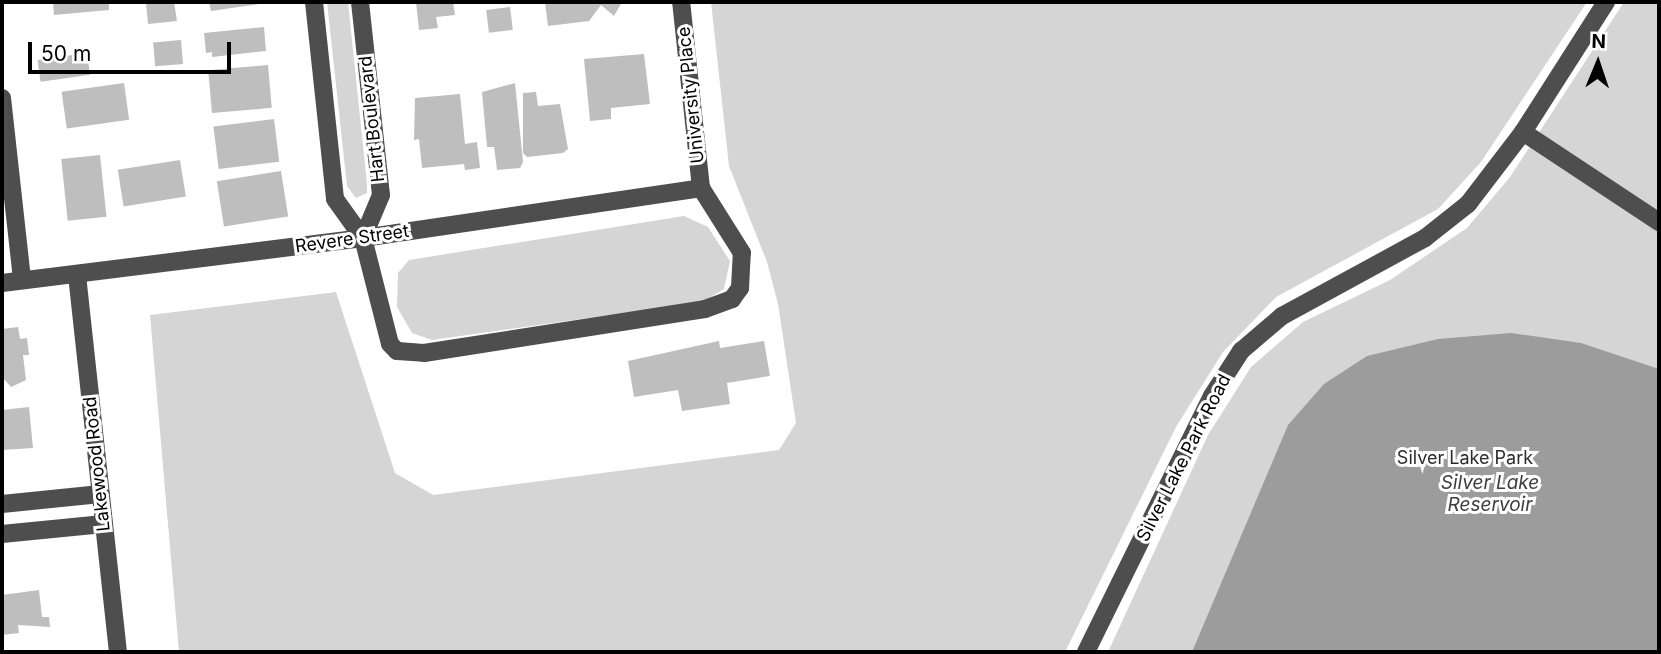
<!DOCTYPE html>
<style>
body{margin:0}
#map{position:relative;width:1661px;height:654px;overflow:hidden;background:#fff;font-family:Inter,sans-serif}
div>[style]{position:absolute}
[style*='--x']{left:calc(var(--x)*1px);top:calc(var(--y)*1px);width:calc(var(--w)*1px);rotate:calc(var(--a)*1deg)}
.green>*{inset:0;background:#d5d5d5}
.water>*{inset:0;background:#9c9c9c}
.building>*{inset:0;background:#bebebe;transform-origin:0 0}
.minor>*{height:18px;margin:-9px;padding:0 9px;transform-origin:9px;border-radius:9px;background:#4e4e4e}
span{translate:-50% -50%;white-space:nowrap;text-align:center;line-height:1.15;-webkit-text-stroke:6px #fff;paint-order:stroke}
.street-label{font-size:18px;color:#000}
.park-label{font-size:18px;color:#2c2c2c}
.water-label{font-size:19px;color:#3d3d3d;font-style:italic}
.frame{position:absolute;inset:0;border:4px solid #000;pointer-events:none}
.north{position:absolute;left:1563px;top:28px;width:70px;height:70px;-webkit-text-stroke:5px #fff;paint-order:stroke;rotate:2deg;font-size:19px;font-weight:700;line-height:28px;text-align:center;color:#000}
.north::after{content:'';display:block;margin:auto;width:24px;height:32px;background:#000;clip-path:polygon(50% 0,100% 100%,50% 72%,0 100%)}
.scale{position:absolute;left:28px;top:42px;width:203px;height:32px;box-sizing:border-box;border:4px solid #000;border-top:0;padding-left:9px;font-size:21px;line-height:24px;white-space:nowrap;color:#000;-webkit-text-stroke:5px #fff;paint-order:stroke}
</style>
<div id="map">
<div class="green">
<div style="clip-path:polygon(327px 2px,348px 2px,367px 184px,367px 193px,356px 198px,347px 186px)"></div>
<div style="clip-path:polygon(711px 2px,1587px 2px,1481px 162px,1438px 209px,1276px 297px,1223px 352px,1176px 427px,1065px 652px,179px 652px,150px 315px,336px 292px,395px 473px,433px 495px,779px 450px,796px 423px,778px 304px,767px 262px,729px 166px)"></div>
<div style="clip-path:polygon(1624px 2px,1659px 2px,1659px 652px,1108px 652px,1208px 435px,1251px 367px,1303px 322px,1390px 280px,1467px 228px,1510px 177px)"></div>
<div style="clip-path:polygon(684px 216px,708px 227px,730px 261px,724px 289px,702px 302px,432px 340px,412px 333px,397px 307px,398px 273px,409px 260px)"></div>
</div>
<div class="water">
<div style="clip-path:polygon(1511px 333px,1581px 343px,1659px 369px,1659px 652px,1192px 652px,1288px 425px,1324px 384px,1367px 356px,1438px 339px)"></div>
</div>
<div class="building">
<div style="clip-path:polygon(53px 2px,109px 2px,109px 10px,54px 15px)"></div>
<div style="clip-path:polygon(146px 2px,174px 2px,177px 21px,148px 24px)"></div>
<div style="clip-path:polygon(209px 2px,260px 2px,260px 4px,211px 11px)"></div>
<div style="clip-path:polygon(416px 2px,453px 2px,455px 15px,436px 17px,438px 28px,419px 30px)"></div>
<div style="clip-path:polygon(545px 2px,622px 2px,614px 16px,601px 5px,589px 21px,548px 26px)"></div>
<div style="left:510px;top:7px;width:23px;height:24px;rotate:83deg"></div>
<div style="clip-path:polygon(264px 27px,266px 51px,212px 57px,212px 52px,206px 53px,204px 33px)"></div>
<div style="left:181px;top:40px;width:24px;height:28px;rotate:85deg"></div>
<div style="left:87px;top:53px;width:22px;height:50px;rotate:82deg"></div>
<div style="clip-path:polygon(644px 54px,650px 104px,611px 108px,611px 119px,590px 121px,584px 59px)"></div>
<div style="left:268px;top:65px;width:43px;height:60px;rotate:85deg"></div>
<div style="left:124px;top:83px;width:37px;height:63px;rotate:82deg"></div>
<div style="clip-path:polygon(515px 83px,523px 162px,520px 168px,497px 170px,494px 147px,487px 147px,482px 92px)"></div>
<div style="clip-path:polygon(536px 92px,538px 106px,560px 104px,568px 149px,563px 153px,527px 157px,523px 153px,523px 93px)"></div>
<div style="clip-path:polygon(460px 94px,465px 144px,477px 142px,480px 168px,465px 170px,464px 164px,422px 168px,419px 139px,414px 140px,415px 98px)"></div>
<div style="left:274px;top:119px;width:43px;height:61px;rotate:83deg"></div>
<div style="left:100px;top:155px;width:62px;height:39px;rotate:84deg"></div>
<div style="left:180px;top:160px;width:37px;height:63px;rotate:81deg"></div>
<div style="left:281px;top:171px;width:46px;height:65px;rotate:81deg"></div>
<div style="clip-path:polygon(18px 327px,20px 339px,27px 338px,29px 355px,23px 355px,26px 380px,11px 387px,2px 377px,2px 329px)"></div>
<div style="clip-path:polygon(719px 341px,720px 348px,764px 341px,770px 376px,727px 383px,730px 404px,682px 411px,678px 390px,634px 397px,628px 361px)"></div>
<div style="clip-path:polygon(29px 407px,33px 448px,2px 450px,2px 410px)"></div>
<div style="clip-path:polygon(39px 590px,42px 617px,49px 617px,50px 627px,18px 625px,19px 633px,2px 635px,2px 595px)"></div>
</div>
<div class="minor">
<div style="--x:314;--y:2;--w:198;--a:83.9"></div>
<div style="--x:335;--y:199;--w:48;--a:54.3"></div>
<div style="--x:363;--y:238;--w:109;--a:75.7"></div>
<div style="--x:390;--y:344;--w:10;--a:45"></div>
<div style="--x:397;--y:351;--w:27;--a:4"></div>
<div style="--x:424;--y:353;--w:284;--a:-8.9"></div>
<div style="--x:705;--y:309;--w:29;--a:-20"></div>
<div style="--x:732;--y:299;--w:14;--a:-54"></div>
<div style="--x:740;--y:288;--w:35;--a:-87"></div>
<div style="--x:742;--y:253;--w:77;--a:-122.2"></div>
<div style="--x:701;--y:188;--w:187;--a:-96.1"></div>
<div style="--x:360;--y:2;--w:194;--a:83.8"></div>
<div style="--x:381;--y:195;--w:47;--a:112.7"></div>
<div style="--x:2;--y:98;--w:183;--a:83.7"></div>
<div style="--x:1523;--y:132;--w:163;--a:33.5"></div>
<div style="--x:77;--y:275;--w:379;--a:83.8"></div>
<div style="--x:2;--y:283;--w:364;--a:-7.1"></div>
<div style="--x:363;--y:238;--w:342;--a:-8.4"></div>
<div style="--x:2;--y:504;--w:99;--a:-5.8"></div>
<div style="--x:2;--y:534;--w:102;--a:-5.6"></div>
<div style="--x:1086;--y:652;--w:285;--a:-63.8"></div>
<div style="--x:1212;--y:396;--w:54;--a:-57.2"></div>
<div style="--x:1241;--y:351;--w:54;--a:-40.5"></div>
<div style="--x:1282;--y:316;--w:163;--a:-28.6"></div>
<div style="--x:1425;--y:238;--w:55;--a:-38.3"></div>
<div style="--x:1468;--y:204;--w:91;--a:-52.6"></div>
<div style="--x:1523;--y:132;--w:154;--a:-57.4"></div>
</div>
<div class="street-label">
<span style="left:691px;top:95px;rotate:-96deg">University Place</span>
<span style="left:372px;top:119px;rotate:-96deg">Hart Boulevard</span>
<span style="left:352px;top:239px;rotate:-8deg">Revere Street</span>
<span style="left:1184px;top:458px;rotate:-63deg">Silver Lake Park Road</span>
<span style="left:97px;top:464px;rotate:-96deg">Lakewood Road</span>
</div>
<div class="park-label">
<span style="left:1465px;top:458px">Silver Lake Park</span>
</div>
<div class="water-label">
<span style="left:1490px;top:494px">Silver Lake<br>Reservoir</span>
</div>
<div class="frame"></div>
<div class="north">N</div>
<div class="scale">50 m</div>
</div>
